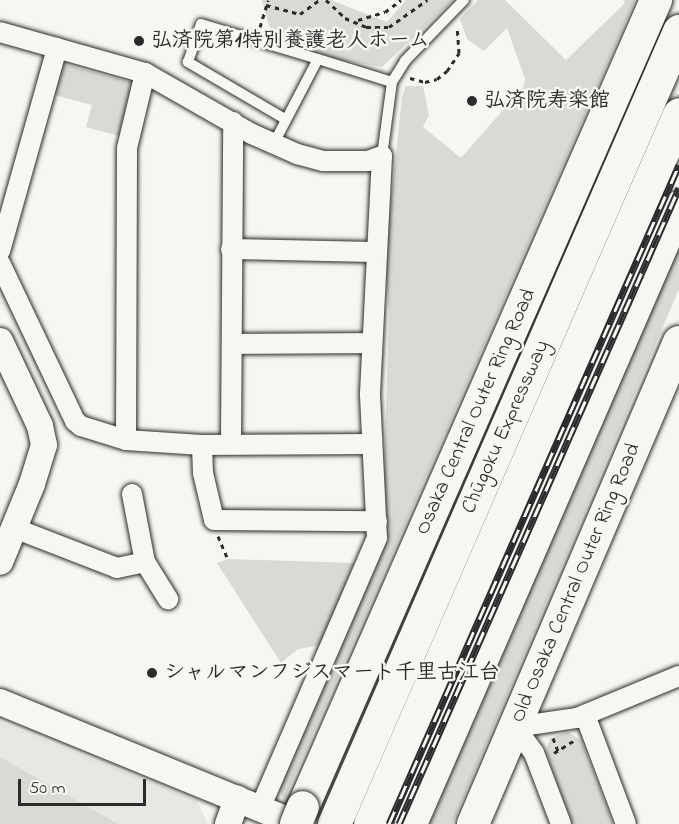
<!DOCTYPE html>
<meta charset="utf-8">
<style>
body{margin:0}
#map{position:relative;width:679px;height:824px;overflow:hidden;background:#f6f6f2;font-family:"Indie Flower","Klee One",sans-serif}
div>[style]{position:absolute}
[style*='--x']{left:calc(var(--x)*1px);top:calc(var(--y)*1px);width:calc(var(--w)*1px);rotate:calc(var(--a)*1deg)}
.built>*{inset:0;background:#e7e7e3}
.green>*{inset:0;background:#d9d9d5}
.path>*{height:3px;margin-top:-1.5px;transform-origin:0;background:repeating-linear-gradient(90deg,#2b2b2b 0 4.5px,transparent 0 9px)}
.roads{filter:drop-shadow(0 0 2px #2b2b2b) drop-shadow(0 0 2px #2b2b2b)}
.service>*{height:10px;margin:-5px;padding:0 5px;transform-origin:5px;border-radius:5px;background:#f6f6f2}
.minor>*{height:20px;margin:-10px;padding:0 10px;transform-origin:10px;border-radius:10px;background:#f6f6f2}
.tertiary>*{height:26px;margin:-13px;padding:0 13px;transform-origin:13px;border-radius:13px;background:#f6f6f2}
.primary>*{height:32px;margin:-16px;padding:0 16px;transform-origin:16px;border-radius:16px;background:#f6f6f2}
.motorway>*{height:33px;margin:-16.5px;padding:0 16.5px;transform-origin:16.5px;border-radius:16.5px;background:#f6f6f2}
.rail>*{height:7px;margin-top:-3.5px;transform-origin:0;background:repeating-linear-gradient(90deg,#f6f6f2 0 14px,#2b2b2b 0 28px);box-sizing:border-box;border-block:2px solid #2b2b2b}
.bridges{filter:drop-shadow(0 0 2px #2b2b2b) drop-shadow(0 0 2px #2b2b2b)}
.primary-bridge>*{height:32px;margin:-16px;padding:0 16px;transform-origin:16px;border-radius:16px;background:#f6f6f2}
.dots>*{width:16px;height:16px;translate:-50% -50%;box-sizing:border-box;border:3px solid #f6f6f2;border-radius:50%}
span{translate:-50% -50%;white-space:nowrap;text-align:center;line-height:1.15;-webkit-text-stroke:5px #f6f6f2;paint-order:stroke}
.poi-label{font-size:21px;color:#2b2b2b;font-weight:700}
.left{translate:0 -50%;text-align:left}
.street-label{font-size:21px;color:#2b2b2b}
.scale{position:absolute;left:18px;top:779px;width:128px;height:27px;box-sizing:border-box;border:3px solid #2b2b2b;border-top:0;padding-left:8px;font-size:18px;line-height:21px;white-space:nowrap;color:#2b2b2b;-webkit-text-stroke:4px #f6f6f2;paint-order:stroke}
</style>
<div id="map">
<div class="built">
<div style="clip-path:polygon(0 722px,197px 801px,208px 824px,0 824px)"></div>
</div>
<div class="green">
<div style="clip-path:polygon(262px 0,331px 0,387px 22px,406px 0,453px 0,382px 67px,322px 57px,271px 33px)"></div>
<div style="clip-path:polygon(478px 0,505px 0,566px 60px,625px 3px,623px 0,635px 0,284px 800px,278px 785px,383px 509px,389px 312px,385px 260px,402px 97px,406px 86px,423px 86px,429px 115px,423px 127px,461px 158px,524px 86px,525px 79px,507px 28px,484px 51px,467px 39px,460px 19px)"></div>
<div style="clip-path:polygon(59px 63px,134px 83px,119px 136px,86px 127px,92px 105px,51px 94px)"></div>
<div style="clip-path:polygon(679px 238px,679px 289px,452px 824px,424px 824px)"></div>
<div style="clip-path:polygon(228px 559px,354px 563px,321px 645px,298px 649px,281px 663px,217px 563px)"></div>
<div style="clip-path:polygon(568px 732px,582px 741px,613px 824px,572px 824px,546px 752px,550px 738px)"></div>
<div style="clip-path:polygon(0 757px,118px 824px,0 824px)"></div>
</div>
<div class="path">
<div style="--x:326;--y:0;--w:26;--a:43"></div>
<div style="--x:345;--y:18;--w:23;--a:23"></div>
<div style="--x:366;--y:27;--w:23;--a:0"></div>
<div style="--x:389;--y:27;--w:47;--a:-35.4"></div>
<div style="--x:266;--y:5;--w:35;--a:15"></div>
<div style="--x:300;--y:14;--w:24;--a:-36"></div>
<div style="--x:358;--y:20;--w:28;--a:-17"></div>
<div style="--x:385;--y:12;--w:20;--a:-37"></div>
<div style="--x:260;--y:27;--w:28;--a:-73"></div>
<div style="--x:410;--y:78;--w:16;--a:15"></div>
<div style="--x:425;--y:82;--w:12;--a:-14"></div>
<div style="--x:437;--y:79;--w:13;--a:-39"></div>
<div style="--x:447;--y:71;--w:22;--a:-56"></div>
<div style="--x:459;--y:53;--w:26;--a:-94"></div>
<div style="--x:218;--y:536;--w:25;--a:67"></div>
<div style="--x:553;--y:738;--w:14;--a:69"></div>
<div style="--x:554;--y:753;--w:26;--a:-32"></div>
</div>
<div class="roads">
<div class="service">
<div style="--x:285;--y:119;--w:113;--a:-149.6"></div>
<div style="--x:188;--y:62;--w:40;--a:-71.1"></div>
<div style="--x:201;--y:24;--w:122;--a:16.7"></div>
<div style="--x:273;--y:145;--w:97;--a:-62.4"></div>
<div style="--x:318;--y:59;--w:77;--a:17.3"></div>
<div style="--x:382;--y:156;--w:75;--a:-82.3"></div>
<div style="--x:392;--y:82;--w:25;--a:-58"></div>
<div style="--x:405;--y:61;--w:85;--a:-46"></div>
</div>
<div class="minor">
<div style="--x:0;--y:32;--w:151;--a:15.8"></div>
<div style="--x:145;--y:73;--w:123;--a:29.7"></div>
<div style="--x:252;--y:134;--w:49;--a:24"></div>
<div style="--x:297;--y:154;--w:27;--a:15"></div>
<div style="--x:323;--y:161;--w:45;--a:0"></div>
<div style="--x:368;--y:161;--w:15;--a:-20"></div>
<div style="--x:382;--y:156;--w:239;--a:92.9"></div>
<div style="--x:370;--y:395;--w:143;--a:87.2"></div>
<div style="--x:377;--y:538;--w:294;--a:113.4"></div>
<div style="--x:231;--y:249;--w:144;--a:1.2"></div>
<div style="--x:0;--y:251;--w:211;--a:-74.3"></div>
<div style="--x:0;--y:263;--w:175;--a:64.6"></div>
<div style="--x:75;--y:421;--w:8;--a:40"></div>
<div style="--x:81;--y:426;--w:47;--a:17.3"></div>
<div style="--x:126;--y:440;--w:76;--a:3.8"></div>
<div style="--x:202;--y:445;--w:168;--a:-0.3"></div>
<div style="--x:232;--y:344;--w:140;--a:-0.4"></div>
<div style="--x:126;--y:440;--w:292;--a:-89.8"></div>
<div style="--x:127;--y:148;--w:77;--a:-76.5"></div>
<div style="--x:231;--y:443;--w:321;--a:-89.6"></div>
<div style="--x:202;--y:445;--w:28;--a:88"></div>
<div style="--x:203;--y:473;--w:48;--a:76.8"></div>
<div style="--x:214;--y:520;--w:163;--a:0.4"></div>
<div style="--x:132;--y:494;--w:69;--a:79.2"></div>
<div style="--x:145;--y:562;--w:44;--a:58.1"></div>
<div style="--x:14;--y:528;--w:110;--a:21.2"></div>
<div style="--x:117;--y:568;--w:29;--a:-12"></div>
<div style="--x:585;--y:715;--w:116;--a:69.4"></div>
<div style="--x:561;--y:824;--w:76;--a:-110.8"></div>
<div style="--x:534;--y:753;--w:32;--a:-126"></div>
<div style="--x:515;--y:727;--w:63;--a:-8.3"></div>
<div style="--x:577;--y:718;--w:110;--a:-22.4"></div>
</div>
<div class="tertiary">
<div style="--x:0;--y:341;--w:94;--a:64.8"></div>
<div style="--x:40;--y:426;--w:19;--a:78"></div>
<div style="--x:44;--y:445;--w:41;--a:107.1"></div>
<div style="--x:32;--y:484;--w:84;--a:112.3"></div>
<div style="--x:0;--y:702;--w:321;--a:22.3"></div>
<div style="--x:228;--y:824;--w:27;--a:-70"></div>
</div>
<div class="primary">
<div style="--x:303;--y:807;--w:881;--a:-66.37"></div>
<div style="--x:411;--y:824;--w:673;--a:-66.52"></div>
<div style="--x:473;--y:824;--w:524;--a:-66.86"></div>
</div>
<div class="motorway">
<div style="--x:334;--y:824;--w:865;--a:-66.49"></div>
<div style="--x:370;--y:824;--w:774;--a:-66.48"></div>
</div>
</div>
<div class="rail">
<div style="--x:389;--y:824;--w:720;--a:-66.25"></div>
<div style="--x:399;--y:824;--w:695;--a:-66.24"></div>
</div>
<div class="bridges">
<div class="primary-bridge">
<div style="--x:296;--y:824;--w:18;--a:-68"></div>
</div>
</div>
<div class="dots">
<div style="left:139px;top:41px;background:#2b2b2b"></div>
<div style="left:472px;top:101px;background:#2b2b2b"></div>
<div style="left:152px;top:673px;background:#2b2b2b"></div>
</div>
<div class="poi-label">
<span class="left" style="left:151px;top:41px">弘済院第1特別養護老人ホーム</span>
<span class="left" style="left:484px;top:101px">弘済院寿楽館</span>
<span class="left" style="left:164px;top:673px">シャルマンフジスマート千里古江台</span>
</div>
<div class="street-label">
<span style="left:476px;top:412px;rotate:-66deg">Osaka Central Outer Ring Road</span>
<span style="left:506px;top:427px;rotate:-66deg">Chūgoku Expressway</span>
<span style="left:576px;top:583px;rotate:-67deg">Old Osaka Central Outer Ring Road</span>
</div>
<div class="scale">50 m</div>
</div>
